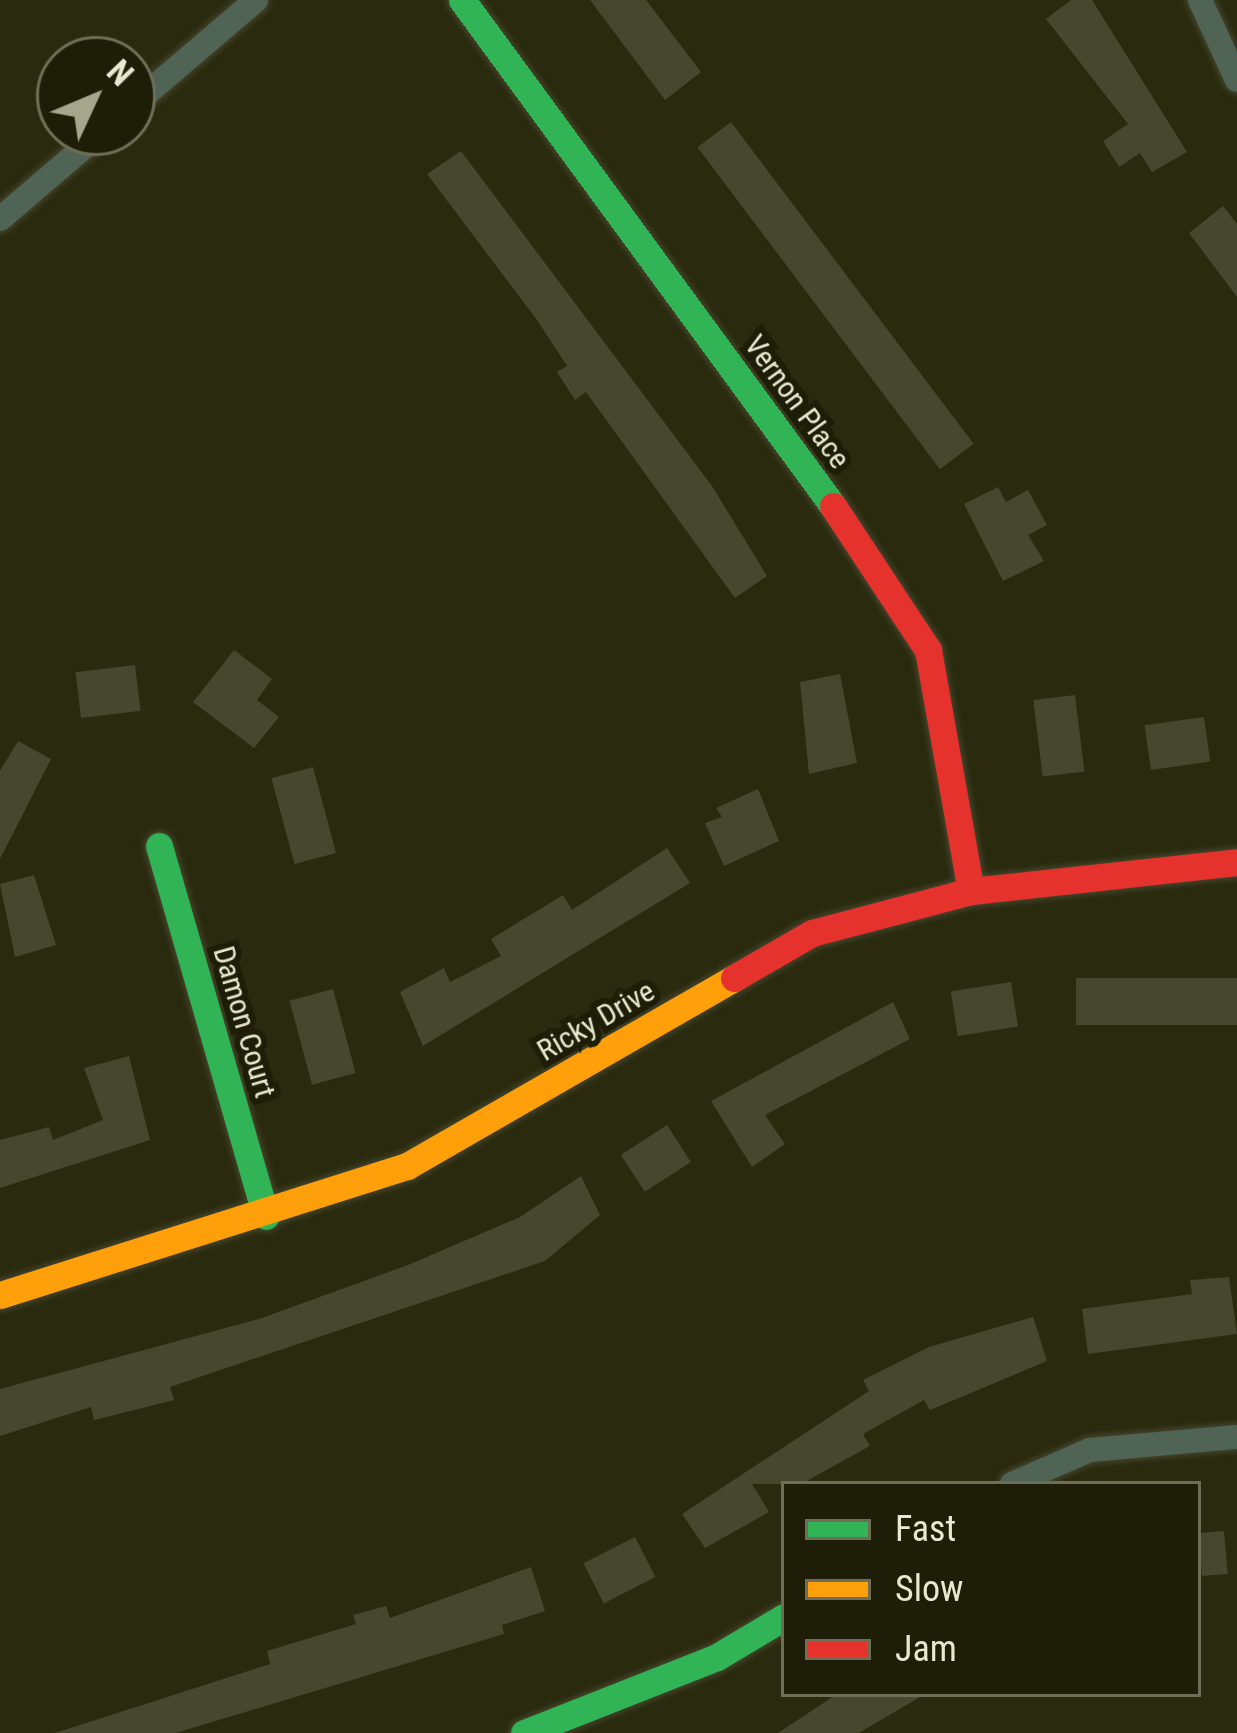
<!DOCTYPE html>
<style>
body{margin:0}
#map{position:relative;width:1237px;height:1733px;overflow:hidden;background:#2a2a0e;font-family:"Roboto Condensed",sans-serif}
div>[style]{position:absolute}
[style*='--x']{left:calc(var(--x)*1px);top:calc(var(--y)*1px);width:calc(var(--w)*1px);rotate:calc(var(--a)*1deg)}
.building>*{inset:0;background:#474730;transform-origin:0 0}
.roads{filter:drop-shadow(0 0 3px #46462f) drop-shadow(0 0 3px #46462f)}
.street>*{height:24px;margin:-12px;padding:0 12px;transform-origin:12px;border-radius:12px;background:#4f6455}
.fast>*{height:27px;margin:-13.5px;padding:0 13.5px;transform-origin:13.5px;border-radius:13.5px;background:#30b455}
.slow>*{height:27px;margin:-13.5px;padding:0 13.5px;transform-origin:13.5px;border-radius:13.5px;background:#ff9f0a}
.jam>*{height:27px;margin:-13.5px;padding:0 13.5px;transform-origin:13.5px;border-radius:13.5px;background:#e5322d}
span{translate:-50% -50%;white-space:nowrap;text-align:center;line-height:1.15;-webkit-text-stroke:12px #1d1d08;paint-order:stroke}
.street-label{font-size:30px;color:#e7e8ce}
.legend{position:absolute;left:781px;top:1481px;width:420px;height:216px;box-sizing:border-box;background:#1d1d08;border:3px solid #6e6e57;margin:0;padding:15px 21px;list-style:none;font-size:36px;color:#e7e8ce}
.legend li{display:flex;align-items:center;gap:24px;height:60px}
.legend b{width:60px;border:3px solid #6e6e57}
.north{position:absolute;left:36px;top:36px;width:120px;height:120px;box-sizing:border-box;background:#1d1d08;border:3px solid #6e6e57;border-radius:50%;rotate:46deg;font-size:33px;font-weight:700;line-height:48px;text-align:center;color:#e7e8ce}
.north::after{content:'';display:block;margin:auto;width:42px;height:54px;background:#a5a68b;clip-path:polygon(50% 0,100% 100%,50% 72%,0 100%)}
</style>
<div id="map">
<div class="building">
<div style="clip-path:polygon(590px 0,646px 0,701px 72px,665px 100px)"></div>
<div style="clip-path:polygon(1071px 0,1092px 0,1187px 152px,1152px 172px,1140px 153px,1119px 167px,1103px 141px,1128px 124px,1046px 19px)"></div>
<div style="left:731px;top:122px;width:403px;height:42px;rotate:53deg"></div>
<div style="clip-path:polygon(461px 151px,712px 486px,767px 576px,735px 598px,586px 392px,575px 400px,557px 372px,567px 366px,537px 320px,427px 174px)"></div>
<div style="clip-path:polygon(1223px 206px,1237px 224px,1237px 297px,1189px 233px)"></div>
<div style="clip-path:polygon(998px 487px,1006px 502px,1028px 490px,1047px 525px,1028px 535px,1044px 561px,1003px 581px,964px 504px)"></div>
<div style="clip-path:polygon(234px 650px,272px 679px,257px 700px,279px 717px,254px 748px,193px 702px)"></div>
<div style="left:135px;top:665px;width:46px;height:60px;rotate:83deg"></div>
<div style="clip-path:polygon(840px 674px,857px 763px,809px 774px,800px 682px)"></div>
<div style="left:1075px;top:695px;width:77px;height:42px;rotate:83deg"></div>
<div style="left:1204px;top:717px;width:45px;height:60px;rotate:82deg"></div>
<div style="clip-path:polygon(18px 741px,51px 759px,0 859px,0 771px)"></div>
<div style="left:313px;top:767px;width:89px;height:43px;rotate:75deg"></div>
<div style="clip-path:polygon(758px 789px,779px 841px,724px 866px,705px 823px,722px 817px,716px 808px)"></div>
<div style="clip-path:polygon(667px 848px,690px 883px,423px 1046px,400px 992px,444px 968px,450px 982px,501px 956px,491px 939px,563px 895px,572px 910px)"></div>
<div style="clip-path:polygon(34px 875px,56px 945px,15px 957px,0 884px)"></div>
<div style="left:1237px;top:978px;width:47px;height:161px;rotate:90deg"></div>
<div style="left:1011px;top:982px;width:45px;height:61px;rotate:81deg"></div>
<div style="left:333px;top:989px;width:87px;height:45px;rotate:75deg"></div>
<div style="clip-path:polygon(893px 1002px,910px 1039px,765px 1115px,785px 1144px,752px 1167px,711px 1101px)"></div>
<div style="clip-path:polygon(129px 1056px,150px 1140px,0 1188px,0 1140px,49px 1127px,53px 1140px,103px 1120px,84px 1068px)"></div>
<div style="left:667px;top:1125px;width:44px;height:55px;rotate:57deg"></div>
<div style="clip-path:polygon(581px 1176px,600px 1215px,545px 1261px,170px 1387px,174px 1400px,94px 1420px,91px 1407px,0 1436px,0 1389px,259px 1319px,408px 1265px,520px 1217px)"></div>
<div style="clip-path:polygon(1229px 1277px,1237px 1334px,1088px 1354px,1082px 1309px,1192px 1294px,1190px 1280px)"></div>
<div style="clip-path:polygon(1033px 1317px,1047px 1361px,930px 1410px,924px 1400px,863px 1434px,870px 1446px,801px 1484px,752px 1484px,769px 1512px,705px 1548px,682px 1514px,869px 1391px,863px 1380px,929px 1347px)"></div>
<div style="left:1224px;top:1531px;width:43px;height:26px;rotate:85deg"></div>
<div style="left:635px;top:1537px;width:45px;height:58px;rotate:63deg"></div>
<div style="clip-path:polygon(531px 1567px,545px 1611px,502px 1625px,504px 1634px,176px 1733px,55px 1733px,270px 1664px,267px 1651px,356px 1624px,353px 1615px,386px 1606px,390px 1618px)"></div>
<div style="clip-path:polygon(837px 1694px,925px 1694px,859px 1733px,778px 1733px)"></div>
</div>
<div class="roads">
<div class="street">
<div style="--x:1200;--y:0;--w:88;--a:65.2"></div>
<div style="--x:132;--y:106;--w:163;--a:-40.5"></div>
<div style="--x:0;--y:219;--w:134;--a:-40.5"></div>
<div style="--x:1012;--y:1484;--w:85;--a:-23.6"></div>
<div style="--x:1090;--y:1450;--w:148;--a:-5.1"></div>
</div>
<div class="fast">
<div style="--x:462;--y:0;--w:627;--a:53.75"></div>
<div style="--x:159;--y:846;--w:385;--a:73.9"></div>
<div style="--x:524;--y:1733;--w:207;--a:-21.5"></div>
<div style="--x:717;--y:1657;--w:78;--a:-30.8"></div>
</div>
<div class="slow">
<div style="--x:0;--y:1295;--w:427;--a:-17.6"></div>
<div style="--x:407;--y:1166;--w:377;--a:-29.9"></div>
</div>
<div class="jam">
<div style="--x:833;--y:506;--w:173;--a:56.6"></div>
<div style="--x:928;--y:650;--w:245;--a:79.9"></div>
<div style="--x:734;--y:978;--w:90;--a:-30"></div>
<div style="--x:812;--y:933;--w:164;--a:-14.8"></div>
<div style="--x:971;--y:891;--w:268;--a:-6.2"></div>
</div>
</div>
<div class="street-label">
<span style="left:797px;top:402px;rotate:54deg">Vernon Place</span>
<span style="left:596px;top:1021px;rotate:-30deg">Ricky Drive</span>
<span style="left:244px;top:1022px;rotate:74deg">Damon Court</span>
</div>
<ul class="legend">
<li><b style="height:15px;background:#30b455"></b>Fast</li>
<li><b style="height:15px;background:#ff9f0a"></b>Slow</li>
<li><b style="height:15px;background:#e5322d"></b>Jam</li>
</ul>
<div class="north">N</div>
</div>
